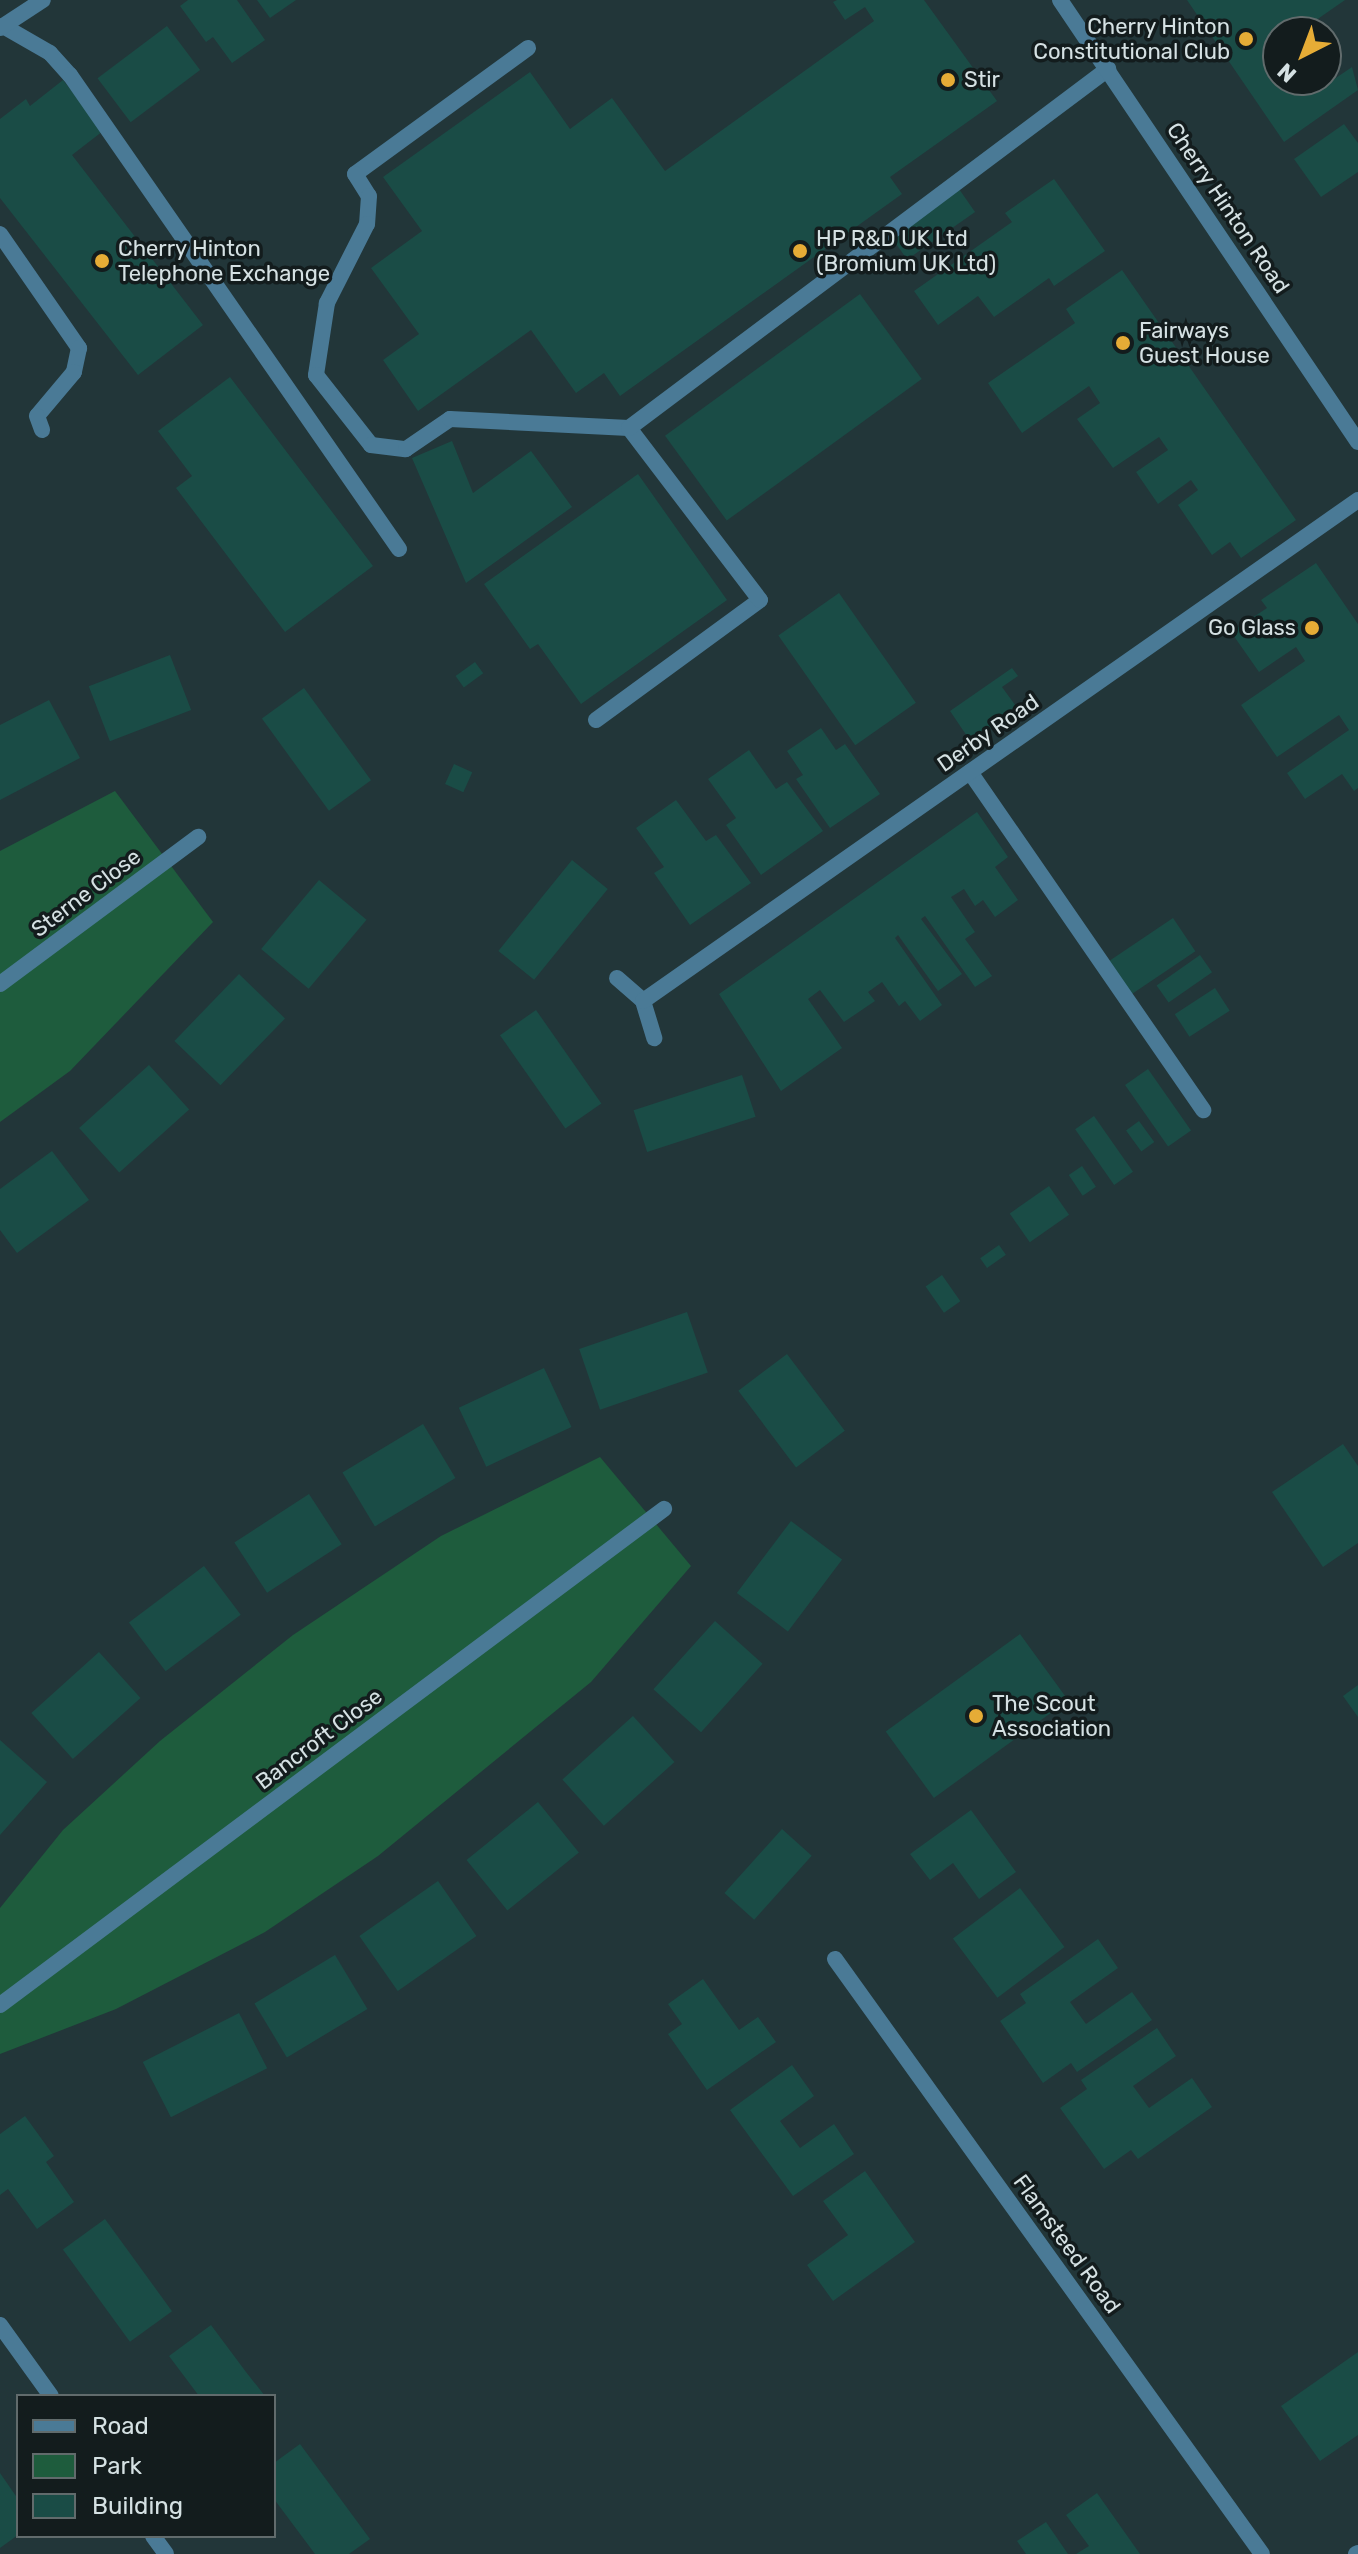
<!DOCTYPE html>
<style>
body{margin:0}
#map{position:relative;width:1358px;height:2554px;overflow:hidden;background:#223639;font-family:Rubik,sans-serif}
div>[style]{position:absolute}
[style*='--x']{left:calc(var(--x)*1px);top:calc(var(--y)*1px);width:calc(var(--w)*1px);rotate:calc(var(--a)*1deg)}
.green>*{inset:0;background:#1e5c3d}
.building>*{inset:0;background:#1a4c46;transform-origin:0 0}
.service>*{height:16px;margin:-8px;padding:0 8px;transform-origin:8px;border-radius:8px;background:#4a7a96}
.minor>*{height:16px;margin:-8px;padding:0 8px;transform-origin:8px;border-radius:8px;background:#4a7a96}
.tertiary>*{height:16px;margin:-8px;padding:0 8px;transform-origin:8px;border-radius:8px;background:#4a7a96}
.dots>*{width:22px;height:22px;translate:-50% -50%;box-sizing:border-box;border:4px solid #131c1d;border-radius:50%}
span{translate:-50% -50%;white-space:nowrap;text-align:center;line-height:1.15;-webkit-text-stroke:7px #131c1d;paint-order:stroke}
.poi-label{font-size:22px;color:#d5e1e3}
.right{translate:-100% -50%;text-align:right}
.left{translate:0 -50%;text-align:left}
.street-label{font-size:22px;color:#d5e1e3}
.legend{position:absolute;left:16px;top:2394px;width:260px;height:144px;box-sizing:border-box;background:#131c1d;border:2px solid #616b6c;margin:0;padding:10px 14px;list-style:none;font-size:24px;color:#d5e1e3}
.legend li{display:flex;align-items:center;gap:16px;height:40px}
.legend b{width:40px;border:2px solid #616b6c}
.north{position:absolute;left:1262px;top:16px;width:80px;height:80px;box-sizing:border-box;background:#131c1d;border:2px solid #616b6c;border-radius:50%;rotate:222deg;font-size:22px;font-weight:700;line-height:32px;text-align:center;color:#d5e1e3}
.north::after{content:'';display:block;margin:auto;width:28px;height:36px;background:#e6ac36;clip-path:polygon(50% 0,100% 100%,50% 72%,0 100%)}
</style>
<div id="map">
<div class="green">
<div style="clip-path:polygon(115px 791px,213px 922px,70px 1071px,0 1122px,0 851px)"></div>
<div style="clip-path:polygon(600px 1457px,691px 1566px,591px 1682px,378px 1856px,265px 1932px,116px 2009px,0 2054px,0 1908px,63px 1830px,160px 1741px,293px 1635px,441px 1536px)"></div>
</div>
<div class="building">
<div style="clip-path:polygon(188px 0,237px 0,265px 40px,232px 63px,213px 37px,206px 42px,180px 6px)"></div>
<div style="clip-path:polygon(257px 0,296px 0,270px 18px)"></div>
<div style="clip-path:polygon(837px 0,924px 0,997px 101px,890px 177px,902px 194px,620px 396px,604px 373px,576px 393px,531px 330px,418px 411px,383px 360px,419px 334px,371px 268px,422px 231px,383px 177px,530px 72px,570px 129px,612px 98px,665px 171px,874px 21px,865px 7px,845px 20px,833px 2px)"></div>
<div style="clip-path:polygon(1187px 0,1345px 0,1299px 32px,1278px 32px,1278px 80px,1327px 84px,1352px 67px,1358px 90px,1284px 142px)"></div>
<div style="left:167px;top:26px;width:55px;height:87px;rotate:53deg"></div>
<div style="clip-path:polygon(63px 80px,103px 131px,72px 155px,203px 325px,138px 375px,0 198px,0 119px,26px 99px,30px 106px)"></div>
<div style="clip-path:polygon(1344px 124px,1358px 143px,1358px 172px,1321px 197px,1294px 159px)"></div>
<div style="clip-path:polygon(1054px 179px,1105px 251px,1054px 286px,1049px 278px,994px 317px,978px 296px,938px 325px,914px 291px,1012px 222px,1005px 213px)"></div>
<div style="left:959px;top:189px;width:28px;height:83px;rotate:55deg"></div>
<div style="clip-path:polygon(1122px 270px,1296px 520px,1241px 558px,1230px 542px,1212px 555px,1178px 505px,1198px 490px,1191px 480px,1158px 504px,1136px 472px,1168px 450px,1159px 437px,1113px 468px,1077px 419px,1100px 403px,1089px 386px,1022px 433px,988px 383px,1075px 323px,1066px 309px)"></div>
<div style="left:860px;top:294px;width:105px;height:241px;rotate:54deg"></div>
<div style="clip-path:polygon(230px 377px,373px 566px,285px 632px,176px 488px,192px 476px,158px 431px)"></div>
<div style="clip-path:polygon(452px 441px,473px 493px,531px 451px,572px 507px,466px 583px,412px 458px)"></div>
<div style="clip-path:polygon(638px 474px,727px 600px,581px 704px,538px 644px,530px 649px,484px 584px)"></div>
<div style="clip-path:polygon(1316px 563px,1358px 624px,1358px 788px,1354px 791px,1342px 774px,1305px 799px,1287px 773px,1349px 730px,1339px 715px,1277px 757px,1241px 705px,1305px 661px,1296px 647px,1259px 672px,1231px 632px,1267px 608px,1261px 600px)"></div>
<div style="left:839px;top:593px;width:134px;height:74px;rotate:55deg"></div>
<div style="left:170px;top:655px;width:59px;height:87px;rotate:69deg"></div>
<div style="left:475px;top:662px;width:14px;height:24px;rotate:54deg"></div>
<div style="clip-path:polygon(1012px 668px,1018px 676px,1002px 687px,1018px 709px,971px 742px,950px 711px)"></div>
<div style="left:304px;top:688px;width:114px;height:52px;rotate:54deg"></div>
<div style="clip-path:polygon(49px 700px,80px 758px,0 800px,0 725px)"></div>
<div style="clip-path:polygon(821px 728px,836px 750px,845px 744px,880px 794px,830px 828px,796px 779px,803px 775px,787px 751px)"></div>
<div style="clip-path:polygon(749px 750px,776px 789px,787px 782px,823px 831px,761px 875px,726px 825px,736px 818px,708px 779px)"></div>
<div style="left:454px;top:764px;width:20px;height:22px;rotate:24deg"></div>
<div style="clip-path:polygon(676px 800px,706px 841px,716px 835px,751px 883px,690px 925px,654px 873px,664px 867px,636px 828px)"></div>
<div style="clip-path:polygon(977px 812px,1008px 857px,995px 867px,1018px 900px,995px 917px,983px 900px,975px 906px,964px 889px,951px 897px,975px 932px,965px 939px,992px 976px,975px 987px,925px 916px,921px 919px,962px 974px,938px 991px,898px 935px,895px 938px,942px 1005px,920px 1021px,905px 1001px,899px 1006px,882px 982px,868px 992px,875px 1001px,844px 1022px,820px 990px,808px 999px,842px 1048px,781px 1091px,719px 994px)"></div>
<div style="left:572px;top:860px;width:46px;height:117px;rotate:39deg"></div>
<div style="left:319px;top:880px;width:62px;height:90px;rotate:40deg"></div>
<div style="left:1173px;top:918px;width:40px;height:77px;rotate:56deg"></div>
<div style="left:1200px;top:955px;width:21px;height:53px;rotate:55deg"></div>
<div style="left:239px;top:974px;width:64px;height:93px;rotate:44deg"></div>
<div style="left:1215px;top:988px;width:27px;height:48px;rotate:57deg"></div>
<div style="left:536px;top:1010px;width:114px;height:44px;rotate:55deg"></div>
<div style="left:149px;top:1065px;width:60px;height:94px;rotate:48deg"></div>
<div style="left:1148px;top:1069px;width:75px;height:28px;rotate:55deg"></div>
<div style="left:742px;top:1075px;width:44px;height:114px;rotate:72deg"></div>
<div style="left:1094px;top:1116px;width:68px;height:23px;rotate:55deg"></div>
<div style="left:1139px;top:1121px;width:26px;height:16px;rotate:54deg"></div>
<div style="clip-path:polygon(52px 1151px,89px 1200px,17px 1253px,0 1230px,0 1189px)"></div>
<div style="left:1082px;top:1166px;width:25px;height:16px;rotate:56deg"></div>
<div style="left:1049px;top:1186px;width:35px;height:48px;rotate:55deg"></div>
<div style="left:999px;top:1245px;width:12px;height:23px;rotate:55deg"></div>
<div style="left:942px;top:1275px;width:32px;height:20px;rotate:55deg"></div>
<div style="left:687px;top:1312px;width:64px;height:114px;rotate:71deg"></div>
<div style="left:787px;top:1354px;width:96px;height:61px;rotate:53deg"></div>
<div style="left:544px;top:1368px;width:65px;height:94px;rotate:65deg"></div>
<div style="left:423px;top:1424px;width:63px;height:94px;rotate:59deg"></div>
<div style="clip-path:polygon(1343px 1444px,1358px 1466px,1358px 1543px,1323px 1567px,1272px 1492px)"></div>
<div style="left:309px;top:1494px;width:60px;height:89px;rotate:57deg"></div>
<div style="left:791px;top:1521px;width:64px;height:90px;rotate:37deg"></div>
<div style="left:204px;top:1566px;width:61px;height:94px;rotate:53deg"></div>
<div style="left:715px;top:1621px;width:64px;height:92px;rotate:42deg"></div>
<div style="left:1020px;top:1634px;width:82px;height:166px;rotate:54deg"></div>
<div style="left:99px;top:1652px;width:62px;height:91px;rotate:48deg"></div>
<div style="clip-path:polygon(1358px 1685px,1358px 1717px,1343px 1696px)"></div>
<div style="left:633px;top:1716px;width:62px;height:95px;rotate:48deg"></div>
<div style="clip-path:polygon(0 1740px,47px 1782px,0 1835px)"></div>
<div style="left:538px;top:1802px;width:65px;height:92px;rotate:51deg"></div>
<div style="clip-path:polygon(971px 1810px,1016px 1872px,979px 1899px,953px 1863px,930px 1880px,910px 1854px)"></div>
<div style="left:782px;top:1829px;width:40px;height:86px;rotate:42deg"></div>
<div style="left:438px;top:1881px;width:67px;height:96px;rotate:55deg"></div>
<div style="left:1020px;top:1888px;width:74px;height:84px;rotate:53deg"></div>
<div style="clip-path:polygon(1098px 1939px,1118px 1968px,1070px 2002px,1086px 2024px,1132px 1992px,1152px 2020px,1077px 2072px,1071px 2063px,1043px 2083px,1000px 2021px,1026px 2003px,1020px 1994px)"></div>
<div style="left:335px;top:1955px;width:63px;height:94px;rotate:59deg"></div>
<div style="clip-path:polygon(703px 1979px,739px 2030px,758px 2017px,776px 2042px,707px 2090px,668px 2034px,682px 2024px,668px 2004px)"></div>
<div style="left:239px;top:2013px;width:62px;height:108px;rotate:63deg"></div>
<div style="clip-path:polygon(1157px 2028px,1176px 2056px,1133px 2086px,1149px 2108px,1192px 2078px,1212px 2107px,1138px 2159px,1131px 2150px,1104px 2169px,1060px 2108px,1087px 2089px,1081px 2080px)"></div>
<div style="clip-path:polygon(792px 2065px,814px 2096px,780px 2121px,800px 2148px,834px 2124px,854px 2154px,793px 2196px,730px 2110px)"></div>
<div style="clip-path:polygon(25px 2116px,54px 2156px,46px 2162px,74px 2202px,37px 2229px,8px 2189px,0 2195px,0 2134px)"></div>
<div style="clip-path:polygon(865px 2171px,915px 2242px,833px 2301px,807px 2265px,848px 2235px,823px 2201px)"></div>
<div style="left:105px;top:2219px;width:114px;height:52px;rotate:54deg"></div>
<div style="clip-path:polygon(211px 2325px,246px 2372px,265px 2396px,199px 2396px,169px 2356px)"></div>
<div style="clip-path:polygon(1358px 2352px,1358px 2435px,1320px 2461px,1281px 2406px)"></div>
<div style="clip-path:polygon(300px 2444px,370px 2539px,349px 2554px,315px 2554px,274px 2499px,274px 2463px)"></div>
<div style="clip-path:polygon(0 2473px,18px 2499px,18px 2535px,0 2548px)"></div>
<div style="clip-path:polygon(1097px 2493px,1140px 2554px,1076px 2554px,1089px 2546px,1066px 2515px)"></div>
<div style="clip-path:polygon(1046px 2522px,1068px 2554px,1026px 2554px,1017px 2541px)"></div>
</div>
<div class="service">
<div style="--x:3;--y:26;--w:54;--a:29.9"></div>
<div style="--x:50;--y:53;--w:30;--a:48"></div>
<div style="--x:70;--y:75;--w:577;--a:55.24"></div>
<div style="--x:528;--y:48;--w:214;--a:143.9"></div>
<div style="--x:355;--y:174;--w:26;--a:58"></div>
<div style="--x:369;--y:196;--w:28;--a:94"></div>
<div style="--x:367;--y:224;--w:89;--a:116.9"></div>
<div style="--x:327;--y:303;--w:73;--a:98.7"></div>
<div style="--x:316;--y:375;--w:89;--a:51.8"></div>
<div style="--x:371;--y:445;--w:35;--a:7"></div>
<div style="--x:406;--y:449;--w:53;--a:-34.3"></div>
<div style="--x:450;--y:419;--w:179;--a:2.9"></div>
<div style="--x:0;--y:234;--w:139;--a:55.3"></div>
<div style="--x:79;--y:348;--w:25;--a:102"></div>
<div style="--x:74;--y:372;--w:57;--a:130.1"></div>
<div style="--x:37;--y:416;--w:15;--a:70"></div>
<div style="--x:596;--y:720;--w:203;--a:-36.2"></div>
<div style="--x:760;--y:600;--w:216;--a:-127.3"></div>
<div style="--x:629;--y:428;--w:599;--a:-36.85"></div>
<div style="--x:970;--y:772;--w:411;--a:55.4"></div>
</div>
<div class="minor">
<div style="--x:617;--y:978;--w:35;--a:41"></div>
<div style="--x:643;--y:1001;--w:39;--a:73"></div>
<div style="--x:0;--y:984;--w:247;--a:-36.6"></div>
<div style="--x:643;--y:1001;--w:873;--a:-35.02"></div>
<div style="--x:835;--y:1959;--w:732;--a:54.33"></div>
<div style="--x:0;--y:2005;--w:829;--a:-36.76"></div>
<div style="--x:0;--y:2325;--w:87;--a:54.3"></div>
<div style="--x:153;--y:2536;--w:22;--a:54"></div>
<div style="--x:1356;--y:2554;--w:2;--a:-27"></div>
</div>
<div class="tertiary">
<div style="--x:1060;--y:0;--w:533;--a:56.01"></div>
<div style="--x:0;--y:28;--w:51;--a:-33.1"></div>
</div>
<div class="dots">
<div style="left:1246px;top:39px;background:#e6ac36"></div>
<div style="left:948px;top:80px;background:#e6ac36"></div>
<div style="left:800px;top:251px;background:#e6ac36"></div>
<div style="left:102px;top:261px;background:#e6ac36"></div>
<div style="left:1123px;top:343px;background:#e6ac36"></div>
<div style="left:1312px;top:628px;background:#e6ac36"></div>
<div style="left:976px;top:1716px;background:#e6ac36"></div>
</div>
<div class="poi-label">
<span class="right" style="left:1230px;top:39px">Cherry Hinton<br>Constitutional Club</span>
<span class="left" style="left:964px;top:80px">Stir</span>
<span class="left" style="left:816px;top:251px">HP R&amp;D UK Ltd<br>(Bromium UK Ltd)</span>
<span class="left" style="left:118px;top:261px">Cherry Hinton<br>Telephone Exchange</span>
<span class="left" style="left:1139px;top:343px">Fairways<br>Guest House</span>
<span class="right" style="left:1296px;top:628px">Go Glass</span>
<span class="left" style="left:992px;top:1716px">The Scout<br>Association</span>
</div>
<div class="street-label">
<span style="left:1228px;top:208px;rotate:56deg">Cherry Hinton Road</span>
<span style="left:988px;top:733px;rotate:-35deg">Derby Road</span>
<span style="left:86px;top:893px;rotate:-37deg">Sterne Close</span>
<span style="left:319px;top:1739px;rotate:-37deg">Bancroft Close</span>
<span style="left:1067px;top:2244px;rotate:54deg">Flamsteed Road</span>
</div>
<ul class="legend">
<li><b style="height:10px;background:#4a7a96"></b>Road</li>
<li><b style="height:22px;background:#1e5c3d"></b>Park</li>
<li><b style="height:22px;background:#1a4c46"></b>Building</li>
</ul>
<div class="north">N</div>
</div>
